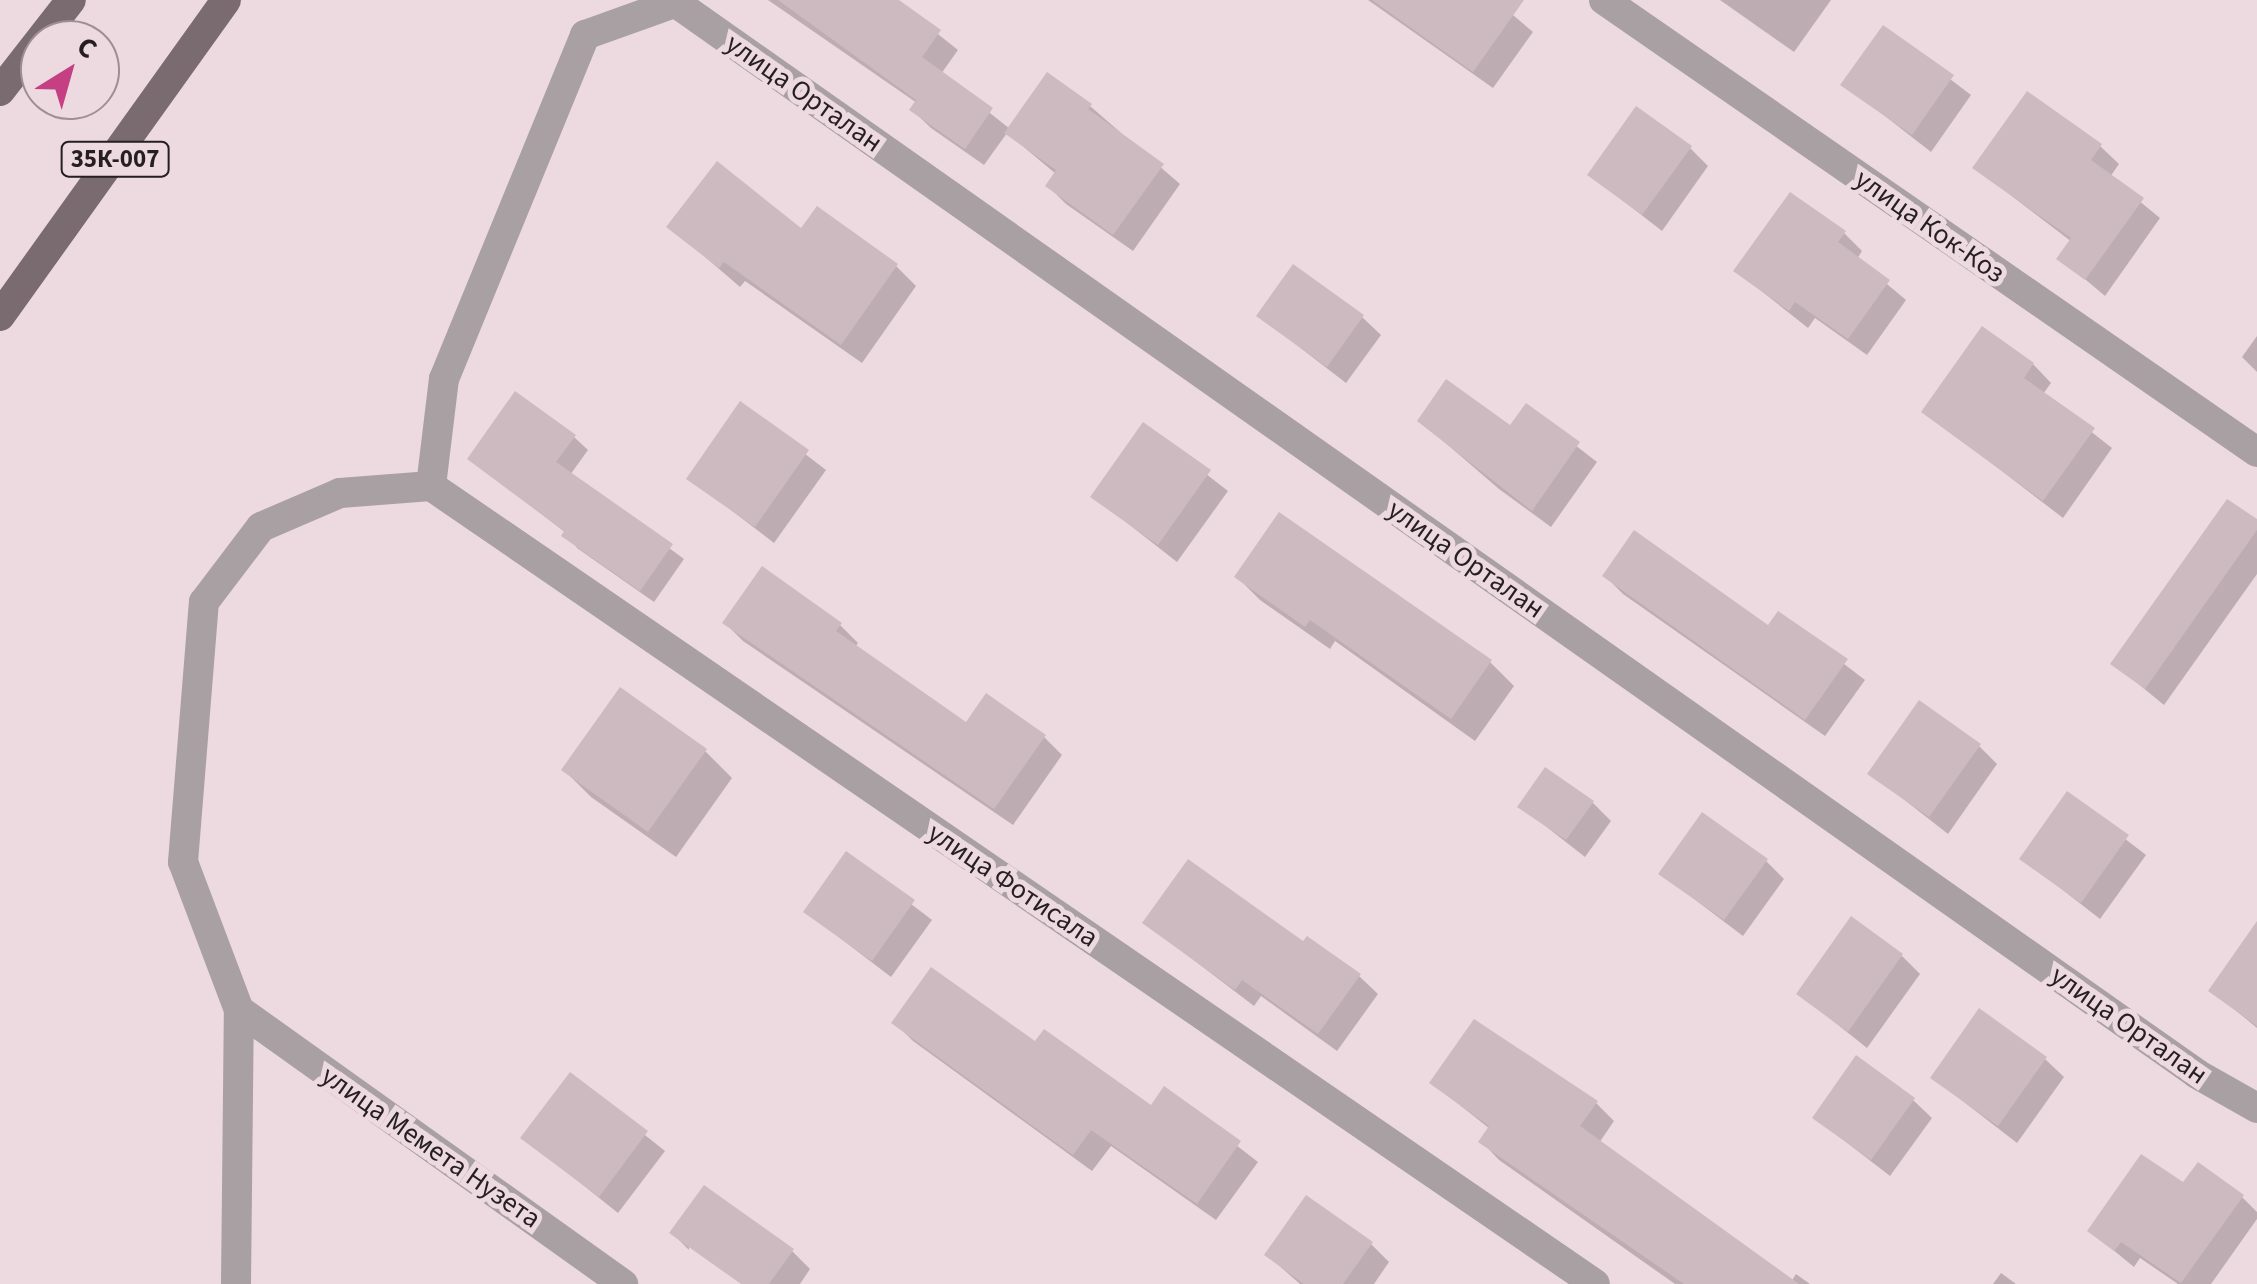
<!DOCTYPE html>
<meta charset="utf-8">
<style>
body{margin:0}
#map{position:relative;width:2257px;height:1284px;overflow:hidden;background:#edd9e0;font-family:"Source Sans 3",sans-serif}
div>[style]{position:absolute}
.shadow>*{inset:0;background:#0003}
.building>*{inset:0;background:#cdbac1}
.street>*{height:30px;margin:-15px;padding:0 15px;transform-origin:15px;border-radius:15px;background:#a8a0a3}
.primary>*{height:30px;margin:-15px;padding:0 15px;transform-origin:15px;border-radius:15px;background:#7a6b71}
span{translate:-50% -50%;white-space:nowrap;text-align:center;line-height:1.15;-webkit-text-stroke:10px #edd9e0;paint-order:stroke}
.shield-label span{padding:2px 8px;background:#edd9e0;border:2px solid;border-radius:8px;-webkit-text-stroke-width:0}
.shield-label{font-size:25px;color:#261f22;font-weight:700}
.street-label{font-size:28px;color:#261f22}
.north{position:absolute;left:20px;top:20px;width:100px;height:100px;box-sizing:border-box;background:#edd9e0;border:2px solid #9d8f94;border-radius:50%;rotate:37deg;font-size:28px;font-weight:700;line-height:40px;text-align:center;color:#261f22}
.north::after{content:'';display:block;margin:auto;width:35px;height:45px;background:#c54082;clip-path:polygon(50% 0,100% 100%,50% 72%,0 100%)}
</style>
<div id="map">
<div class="shadow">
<div style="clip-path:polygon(768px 0,895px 0,958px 50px,941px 74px,1010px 129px,1090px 106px,1180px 184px,1133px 251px,1066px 204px,1048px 186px,1056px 174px,1007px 133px,984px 165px,931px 128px,912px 110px,917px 103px)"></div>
<div style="clip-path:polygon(1368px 0,1495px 0,1533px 32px,1493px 88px)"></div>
<div style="clip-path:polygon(1720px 0,1831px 0,1794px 52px)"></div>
<div style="clip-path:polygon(1883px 28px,1971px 95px,1931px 152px,1844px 84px)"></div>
<div style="clip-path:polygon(2100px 146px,2119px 164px,2110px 177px,2160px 218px,2105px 296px,2060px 258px,2072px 242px,1975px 168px)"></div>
<div style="clip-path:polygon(1690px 148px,1708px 166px,1662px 231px,1590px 175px)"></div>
<div style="clip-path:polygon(669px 226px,802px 231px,896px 266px,916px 286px,862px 363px,745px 281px,740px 287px)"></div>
<div style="clip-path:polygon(1844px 233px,1862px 251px,1857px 259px,1906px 300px,1867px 355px,1815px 318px,1808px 328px,1736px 271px)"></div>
<div style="clip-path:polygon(1259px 316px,1362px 317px,1381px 335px,1346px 383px)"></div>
<div style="clip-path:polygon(2257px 336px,2257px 372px,2242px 357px)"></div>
<div style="clip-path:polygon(2033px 364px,2051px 383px,2043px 394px,2112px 448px,2063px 518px,1925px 412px)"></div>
<div style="clip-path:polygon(741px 405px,826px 470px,774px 543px,689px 478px)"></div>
<div style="clip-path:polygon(1526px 407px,1597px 462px,1551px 527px,1499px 489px,1420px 421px,1511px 428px)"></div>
<div style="clip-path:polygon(1144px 426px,1228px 491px,1177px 562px,1094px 497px)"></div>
<div style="clip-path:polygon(574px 437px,588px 450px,570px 475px,684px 559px,654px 602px,577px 548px,566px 533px,470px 459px)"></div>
<div style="clip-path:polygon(1280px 516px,1490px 662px,1514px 686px,1475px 741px,1335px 641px,1330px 649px,1260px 600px,1237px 577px)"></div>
<div style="clip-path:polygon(2257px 522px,2257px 574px,2164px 705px,2114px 664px)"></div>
<div style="clip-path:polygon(1605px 576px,1769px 629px,1779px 614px,1865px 680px,1825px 736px,1623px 594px)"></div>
<div style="clip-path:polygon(725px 623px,840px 625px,858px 643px,855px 647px,966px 726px,1044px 737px,1062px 755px,1013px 825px,743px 641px)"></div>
<div style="clip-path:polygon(620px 691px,705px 751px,732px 778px,676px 857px,591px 797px,564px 770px)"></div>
<div style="clip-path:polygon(1979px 746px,1997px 764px,1948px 834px,1870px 773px)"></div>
<div style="clip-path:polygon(2068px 795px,2146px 855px,2100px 919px,2023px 859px)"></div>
<div style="clip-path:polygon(1593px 803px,1611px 821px,1585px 857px,1520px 806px)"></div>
<div style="clip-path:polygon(847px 855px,932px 920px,891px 977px,806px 912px)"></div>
<div style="clip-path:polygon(1766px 861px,1784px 879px,1743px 936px,1661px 874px)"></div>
<div style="clip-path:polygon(1145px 923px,1303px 945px,1359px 976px,1378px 994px,1337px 1051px,1261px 996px,1254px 1006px)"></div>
<div style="clip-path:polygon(2257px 930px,2257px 1028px,2211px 990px)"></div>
<div style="clip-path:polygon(1902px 956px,1920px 974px,1867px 1048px,1799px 994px)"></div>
<div style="clip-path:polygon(894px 1022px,1036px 1045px,1151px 1109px,1165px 1090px,1258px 1162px,1216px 1220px,1111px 1146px,1092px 1171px,913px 1041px)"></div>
<div style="clip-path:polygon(2045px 1059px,2064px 1077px,2017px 1143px,1933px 1078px)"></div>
<div style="clip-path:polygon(571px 1076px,665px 1151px,618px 1213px,524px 1138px)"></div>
<div style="clip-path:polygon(1432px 1083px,1596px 1103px,1614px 1121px,1599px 1143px,1791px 1282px,1796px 1274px,1810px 1284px,1675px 1284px,1499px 1160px,1481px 1141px,1490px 1129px)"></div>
<div style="clip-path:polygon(1913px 1100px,1932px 1118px,1890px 1176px,1815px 1118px)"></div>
<div style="clip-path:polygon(2184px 1186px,2242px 1197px,2257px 1212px,2257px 1219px,2211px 1284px,2178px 1284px,2140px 1258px,2134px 1267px,2090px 1231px)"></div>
<div style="clip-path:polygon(672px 1233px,792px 1251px,810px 1269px,800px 1284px,745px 1284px,689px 1244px,689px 1250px)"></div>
<div style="clip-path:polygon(1371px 1244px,1389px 1262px,1374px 1284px,1300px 1284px,1267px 1255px)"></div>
<div style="clip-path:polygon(2001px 1273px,2016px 1284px,1993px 1284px)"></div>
</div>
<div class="building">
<div style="clip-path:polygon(778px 0,899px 0,941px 30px,922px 57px,993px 108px,965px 149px,909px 110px,916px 100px)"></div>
<div style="clip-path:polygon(1372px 0,1524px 0,1473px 72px)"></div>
<div style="clip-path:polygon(1883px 25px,1954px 75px,1912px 135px,1840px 85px)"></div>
<div style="clip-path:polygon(1047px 72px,1092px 104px,1088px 109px,1164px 164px,1113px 235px,1045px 186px,1056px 170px,1004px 133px)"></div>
<div style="clip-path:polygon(2027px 91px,2102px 144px,2091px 160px,2144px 198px,2085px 280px,2056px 259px,2071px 238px,1972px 168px)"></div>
<div style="clip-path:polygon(1636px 106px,1692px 146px,1642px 215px,1587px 175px)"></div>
<div style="clip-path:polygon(717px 161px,801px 228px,817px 206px,898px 264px,841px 345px,724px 262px,719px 268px,666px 227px)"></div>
<div style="clip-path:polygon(1790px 192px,1846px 231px,1838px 242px,1890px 280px,1848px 339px,1795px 302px,1789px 311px,1733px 271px)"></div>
<div style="clip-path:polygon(1293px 264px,1364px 315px,1327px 367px,1256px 316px)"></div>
<div style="clip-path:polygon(1982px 326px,2034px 363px,2024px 378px,2095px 428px,2043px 501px,1921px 412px)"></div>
<div style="clip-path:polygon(1446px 379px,1510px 425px,1526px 403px,1580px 442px,1532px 511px,1417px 421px)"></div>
<div style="clip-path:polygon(515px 391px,576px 435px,556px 462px,673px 544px,640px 591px,561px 536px,564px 531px,467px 459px)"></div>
<div style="clip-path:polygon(740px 401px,809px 450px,755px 527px,686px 479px)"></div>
<div style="clip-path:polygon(1143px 422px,1211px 470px,1158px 545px,1090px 497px)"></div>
<div style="clip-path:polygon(2227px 499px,2257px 519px,2257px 530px,2145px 689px,2110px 664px)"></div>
<div style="clip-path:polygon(1279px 512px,1492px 660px,1451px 719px,1310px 620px,1305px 627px,1234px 577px)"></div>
<div style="clip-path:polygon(1634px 530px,1768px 625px,1778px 611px,1848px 659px,1805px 720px,1602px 576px)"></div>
<div style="clip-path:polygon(762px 566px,842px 623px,836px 631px,966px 722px,986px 693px,1046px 735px,994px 809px,722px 623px)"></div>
<div style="clip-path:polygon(620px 687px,707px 749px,648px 832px,561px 770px)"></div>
<div style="clip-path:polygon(1919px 700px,1981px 744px,1929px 817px,1867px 774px)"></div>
<div style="clip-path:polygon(1545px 767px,1594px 801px,1566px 840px,1517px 807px)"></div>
<div style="clip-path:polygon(2067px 791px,2129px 835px,2081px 903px,2019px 859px)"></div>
<div style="clip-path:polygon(1702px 812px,1768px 859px,1724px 920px,1658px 874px)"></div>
<div style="clip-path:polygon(846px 851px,915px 900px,872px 961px,803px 912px)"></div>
<div style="clip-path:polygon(1188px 859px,1303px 941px,1307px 936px,1361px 974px,1318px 1034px,1242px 980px,1235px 990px,1142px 923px)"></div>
<div style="clip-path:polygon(1851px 916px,1903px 954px,1848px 1032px,1796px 994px)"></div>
<div style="clip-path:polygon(2257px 921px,2257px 1026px,2208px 991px)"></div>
<div style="clip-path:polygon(931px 967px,1035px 1041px,1044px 1029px,1151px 1105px,1164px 1086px,1241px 1141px,1197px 1204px,1091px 1130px,1073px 1155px,891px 1023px)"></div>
<div style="clip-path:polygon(1979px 1008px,2047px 1057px,1998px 1126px,1930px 1078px)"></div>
<div style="clip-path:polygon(1474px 1019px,1598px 1101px,1580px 1126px,1799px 1284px,1684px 1284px,1478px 1142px,1489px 1126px,1429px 1083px)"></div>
<div style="clip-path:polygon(1856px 1055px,1915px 1098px,1871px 1160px,1812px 1118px)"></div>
<div style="clip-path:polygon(570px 1072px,648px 1131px,599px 1197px,520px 1138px)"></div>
<div style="clip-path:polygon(2141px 1154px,2183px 1182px,2198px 1162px,2244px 1195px,2181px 1283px,2121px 1242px,2114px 1251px,2087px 1231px)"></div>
<div style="clip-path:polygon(704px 1185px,794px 1249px,769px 1284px,741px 1284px,669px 1233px)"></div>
<div style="clip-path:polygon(1306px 1195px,1373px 1242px,1343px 1284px,1304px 1284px,1264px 1255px)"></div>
</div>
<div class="street">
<div style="left:1604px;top:0;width:794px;rotate:34.69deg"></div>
<div style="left:679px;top:5px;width:1857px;rotate:35.15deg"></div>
<div style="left:2197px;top:1074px;width:69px;rotate:29.5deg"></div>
<div style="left:431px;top:486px;width:1411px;rotate:34.43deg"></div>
<div style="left:239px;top:1010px;width:472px;rotate:35.5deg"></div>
<div style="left:236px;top:1284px;width:274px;rotate:-89.4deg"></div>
<div style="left:239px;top:1010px;width:158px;rotate:-110.7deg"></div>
<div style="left:183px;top:862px;width:261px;rotate:-85.4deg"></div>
<div style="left:204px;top:602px;width:94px;rotate:-52.8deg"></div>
<div style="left:261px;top:527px;width:86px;rotate:-23.3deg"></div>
<div style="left:340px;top:493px;width:91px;rotate:-4.4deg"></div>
<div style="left:431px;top:486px;width:108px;rotate:-83.1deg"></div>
<div style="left:444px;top:379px;width:372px;rotate:-67.7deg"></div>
<div style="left:585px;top:35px;width:104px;rotate:-19.7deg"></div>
</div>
<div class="primary">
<div style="left:0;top:91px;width:115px;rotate:-52deg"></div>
<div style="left:0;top:316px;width:388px;rotate:-54.4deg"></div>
</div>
<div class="shield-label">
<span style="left:115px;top:159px">35К-007</span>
</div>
<div class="street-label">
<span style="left:804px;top:93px;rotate:35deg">улица Орталан</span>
<span style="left:1930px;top:226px;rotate:35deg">улица Кок-Коз</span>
<span style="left:1466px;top:559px;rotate:35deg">улица Орталан</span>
<span style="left:1013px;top:885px;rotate:34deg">улица Фотисала</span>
<span style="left:2129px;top:1025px;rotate:35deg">улица Орталан</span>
<span style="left:431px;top:1147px;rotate:35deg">улица Мемета Нузета</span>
</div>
<div class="north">С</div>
</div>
